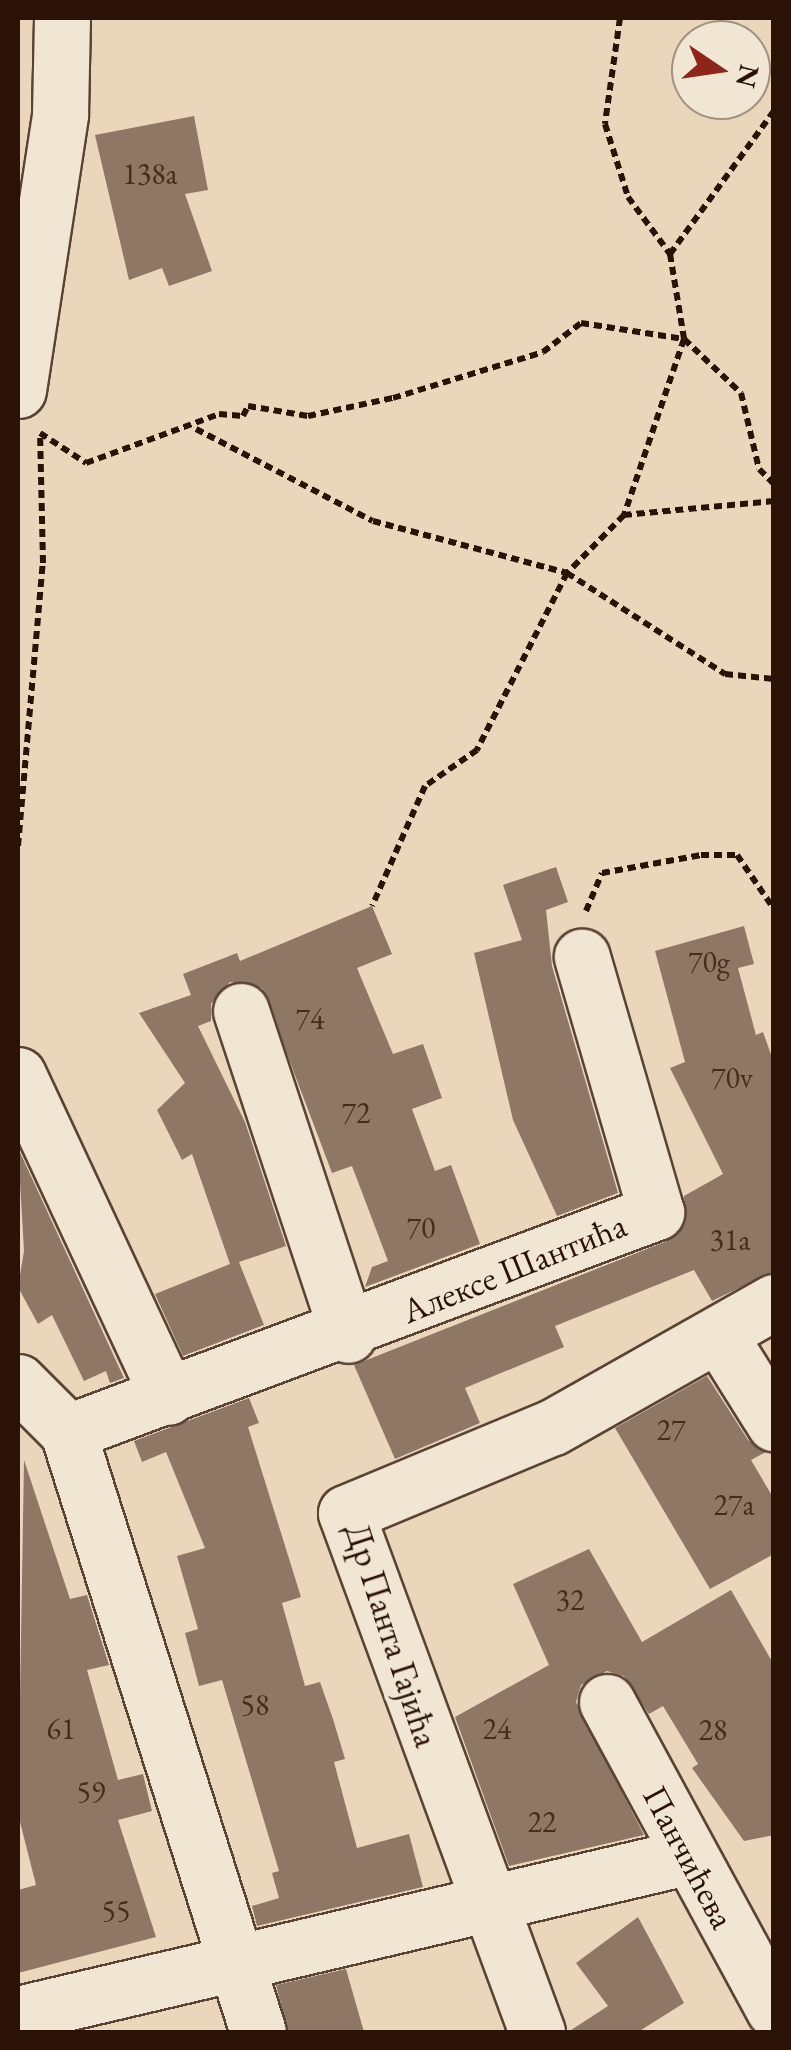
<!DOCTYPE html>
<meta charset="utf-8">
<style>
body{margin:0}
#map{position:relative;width:791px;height:2050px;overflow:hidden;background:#ead7bb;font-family:"EB Garamond",serif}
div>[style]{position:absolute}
.building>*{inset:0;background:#8e7865}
.path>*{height:6px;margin-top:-3px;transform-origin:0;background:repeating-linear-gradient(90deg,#2b1207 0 8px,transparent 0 13px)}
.roads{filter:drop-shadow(2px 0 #5b4334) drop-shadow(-2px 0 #5b4334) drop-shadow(0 2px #5b4334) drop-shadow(0 -2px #5b4334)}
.minor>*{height:55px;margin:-27.5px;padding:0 27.5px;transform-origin:27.5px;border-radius:27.5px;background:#f1e5d3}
span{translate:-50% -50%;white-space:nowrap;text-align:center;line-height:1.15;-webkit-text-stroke:8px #f1e5d3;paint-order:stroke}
.number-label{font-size:30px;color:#442c1e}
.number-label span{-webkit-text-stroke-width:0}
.street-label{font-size:35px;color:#2b1207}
.frame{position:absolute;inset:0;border:20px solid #2b1207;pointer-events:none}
.north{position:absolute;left:671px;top:20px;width:100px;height:100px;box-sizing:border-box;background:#f1e5d3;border:2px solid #a29181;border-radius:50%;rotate:103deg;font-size:28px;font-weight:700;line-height:40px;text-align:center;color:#2b1207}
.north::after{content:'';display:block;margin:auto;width:35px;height:45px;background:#8f2418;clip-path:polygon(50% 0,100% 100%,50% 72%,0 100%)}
</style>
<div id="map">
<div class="building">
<div style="clip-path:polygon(194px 116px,208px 190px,185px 194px,212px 271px,169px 286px,162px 268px,129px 280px,95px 135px)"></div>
<div style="clip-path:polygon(556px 867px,568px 902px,546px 910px,552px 966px,618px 1193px,557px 1216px,513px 1120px,474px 953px,522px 940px,503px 885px)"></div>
<div style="clip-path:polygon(372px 906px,392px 954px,357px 968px,393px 1054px,423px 1044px,442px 1098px,412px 1109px,435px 1171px,451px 1165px,480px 1244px,365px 1287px,372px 1267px,388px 1261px,352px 1166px,332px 1173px,262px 988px,230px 982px,211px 1004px,211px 1021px,198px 1026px,245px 1122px,286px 1246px,239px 1262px,264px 1325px,183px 1356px,155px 1294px,230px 1264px,192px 1154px,182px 1160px,157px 1110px,185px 1083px,139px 1013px,191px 995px,183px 974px,237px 953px,240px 961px)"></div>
<div style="clip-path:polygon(744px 926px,754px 964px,738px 968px,756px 1035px,763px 1032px,774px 1063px,774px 1271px,712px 1301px,694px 1270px,555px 1326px,564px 1347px,465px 1388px,480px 1423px,395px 1459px,354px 1365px,667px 1241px,686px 1220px,684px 1196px,723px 1174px,670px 1068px,685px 1062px,655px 951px)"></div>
<div style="clip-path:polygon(18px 1148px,124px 1378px,110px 1383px,106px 1371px,84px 1381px,52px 1315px,38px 1324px,18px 1287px,24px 1251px)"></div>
<div style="clip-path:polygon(707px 1376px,748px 1440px,766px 1452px,751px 1460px,774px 1499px,774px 1554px,710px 1589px,615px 1428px)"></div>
<div style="clip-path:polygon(249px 1398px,259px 1423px,248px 1427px,301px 1597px,282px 1603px,305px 1686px,320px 1682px,333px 1719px,345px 1759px,334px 1762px,357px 1848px,409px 1834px,423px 1887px,257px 1926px,252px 1906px,279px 1898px,272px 1873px,279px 1871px,222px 1680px,199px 1686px,185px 1633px,198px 1629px,177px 1556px,205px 1548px,166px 1452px,142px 1462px,134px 1441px)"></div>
<div style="clip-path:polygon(24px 1460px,70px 1599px,87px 1595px,109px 1665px,87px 1670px,118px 1780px,143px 1774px,152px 1811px,118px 1820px,156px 1937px,18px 1973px,18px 1890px,36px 1885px,18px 1814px)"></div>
<div style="clip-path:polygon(589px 1549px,642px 1642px,731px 1590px,774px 1665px,774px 1835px,744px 1841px,692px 1768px,698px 1764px,663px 1706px,649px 1714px,624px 1676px,607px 1671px,581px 1685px,576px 1702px,644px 1835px,509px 1866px,455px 1717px,549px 1665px,513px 1584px)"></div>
<div style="clip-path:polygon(638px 1917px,684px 2003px,638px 2032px,568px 2032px,608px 2006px,576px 1963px)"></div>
<div style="clip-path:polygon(346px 1969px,364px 2032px,288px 2032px,276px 1985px)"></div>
</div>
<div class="path">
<div style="left:620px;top:18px;width:107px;rotate:98.1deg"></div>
<div style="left:605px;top:124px;width:77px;rotate:72.5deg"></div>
<div style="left:628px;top:197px;width:71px;rotate:53.6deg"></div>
<div style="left:670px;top:254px;width:86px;rotate:80.6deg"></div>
<div style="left:684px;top:339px;width:79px;rotate:43.5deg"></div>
<div style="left:741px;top:393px;width:78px;rotate:76.7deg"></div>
<div style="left:759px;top:469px;width:21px;rotate:45deg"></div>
<div style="left:670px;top:254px;width:177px;rotate:-54deg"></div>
<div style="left:196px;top:429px;width:199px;rotate:27.5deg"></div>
<div style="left:373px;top:521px;width:201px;rotate:15deg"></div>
<div style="left:567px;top:573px;width:199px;rotate:117deg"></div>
<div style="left:477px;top:750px;width:63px;rotate:145.3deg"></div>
<div style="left:425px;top:786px;width:131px;rotate:113.8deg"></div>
<div style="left:40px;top:433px;width:55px;rotate:33.1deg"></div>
<div style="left:86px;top:463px;width:142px;rotate:-20.2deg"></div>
<div style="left:219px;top:414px;width:24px;rotate:5deg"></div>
<div style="left:243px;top:416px;width:11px;rotate:-63deg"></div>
<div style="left:248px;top:406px;width:61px;rotate:9.5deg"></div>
<div style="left:308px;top:416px;width:87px;rotate:-12deg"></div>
<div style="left:393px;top:398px;width:157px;rotate:-17deg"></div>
<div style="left:543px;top:352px;width:48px;rotate:-37.3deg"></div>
<div style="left:581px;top:323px;width:104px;rotate:8.8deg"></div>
<div style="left:684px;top:339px;width:186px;rotate:108.8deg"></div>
<div style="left:774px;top:501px;width:151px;rotate:174.7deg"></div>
<div style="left:624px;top:515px;width:81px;rotate:134.5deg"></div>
<div style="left:567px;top:573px;width:188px;rotate:32.6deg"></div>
<div style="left:725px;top:674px;width:49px;rotate:5.8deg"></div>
<div style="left:18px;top:846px;width:284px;rotate:-85deg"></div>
<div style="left:43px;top:563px;width:130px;rotate:-91.3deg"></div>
<div style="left:586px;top:911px;width:41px;rotate:-67.2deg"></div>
<div style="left:602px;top:873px;width:101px;rotate:-10.3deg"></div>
<div style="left:701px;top:855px;width:36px"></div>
<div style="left:737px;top:855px;width:65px;rotate:55.6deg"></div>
</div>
<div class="roads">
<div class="minor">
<div style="left:18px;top:390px;width:279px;rotate:-81.3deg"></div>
<div style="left:60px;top:114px;width:96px;rotate:-88.8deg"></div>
<div style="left:241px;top:1011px;width:341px;rotate:71.7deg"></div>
<div style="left:18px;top:1075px;width:355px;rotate:65deg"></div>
<div style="left:720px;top:1337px;width:102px;rotate:57.9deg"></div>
<div style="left:18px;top:1382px;width:71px;rotate:45deg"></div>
<div style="left:68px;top:1432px;width:629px;rotate:72.43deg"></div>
<div style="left:68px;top:1432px;width:628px;rotate:-20.51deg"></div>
<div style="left:656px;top:1212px;width:266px;rotate:-106.2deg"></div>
<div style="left:607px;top:1702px;width:350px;rotate:61.5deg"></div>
<div style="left:18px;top:2014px;width:686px;rotate:-13.23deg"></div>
<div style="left:537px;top:2032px;width:553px;rotate:-110.2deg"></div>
<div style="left:346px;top:1513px;width:224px;rotate:-22.6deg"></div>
<div style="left:553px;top:1427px;width:254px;rotate:-29.5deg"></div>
</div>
</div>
<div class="number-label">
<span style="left:150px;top:174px">138a</span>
<span style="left:709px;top:962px">70g</span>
<span style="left:310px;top:1019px">74</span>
<span style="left:732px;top:1078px">70v</span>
<span style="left:356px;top:1113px">72</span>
<span style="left:421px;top:1228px">70</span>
<span style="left:730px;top:1240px">31a</span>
<span style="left:671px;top:1430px">27</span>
<span style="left:734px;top:1505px">27a</span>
<span style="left:570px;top:1600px">32</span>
<span style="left:255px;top:1705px">58</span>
<span style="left:61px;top:1729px">61</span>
<span style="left:497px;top:1729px">24</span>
<span style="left:713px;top:1730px">28</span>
<span style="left:91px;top:1792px">59</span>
<span style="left:542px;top:1822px">22</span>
<span style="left:116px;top:1911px">55</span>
</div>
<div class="street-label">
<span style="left:514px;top:1268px;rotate:-22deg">Алексе Шантића</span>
<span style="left:392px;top:1635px;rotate:72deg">Др Панта Гајића</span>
<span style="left:689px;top:1857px;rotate:62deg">Панчићева</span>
</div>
<div class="frame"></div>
<div class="north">N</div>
</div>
